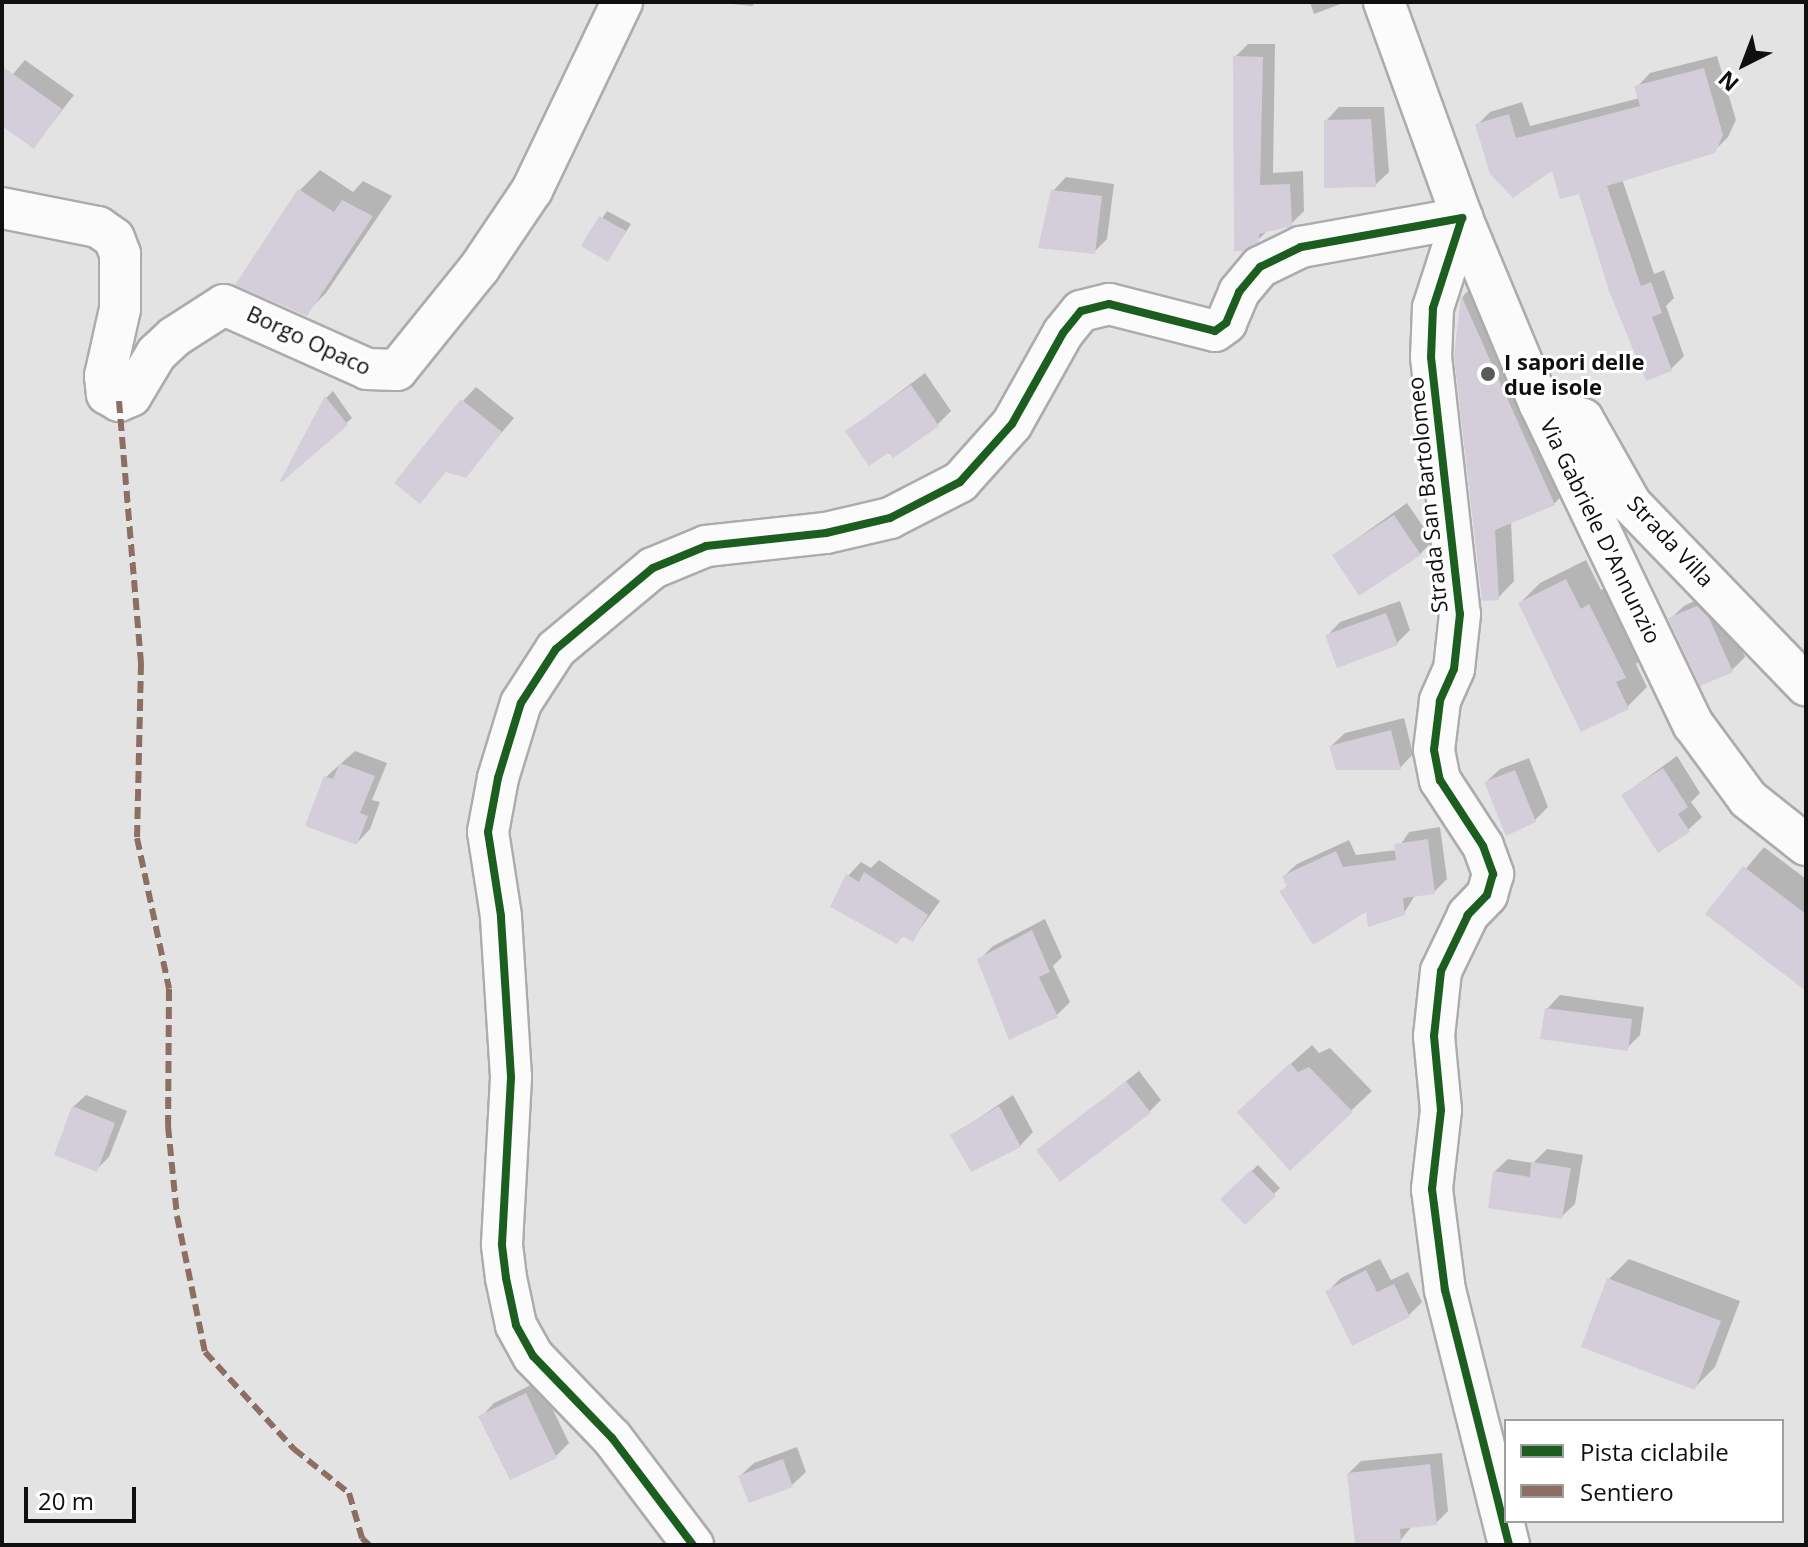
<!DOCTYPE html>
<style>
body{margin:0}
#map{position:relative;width:1808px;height:1547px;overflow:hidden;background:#e3e3e3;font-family:"Open Sans",sans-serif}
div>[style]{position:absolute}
.shadow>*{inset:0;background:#0003}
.building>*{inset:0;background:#d4cedb}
.roads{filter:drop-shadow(2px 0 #acacac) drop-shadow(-2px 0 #acacac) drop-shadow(0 2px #acacac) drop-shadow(0 -2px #acacac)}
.street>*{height:40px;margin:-20px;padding:0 20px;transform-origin:20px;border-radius:20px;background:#fbfbfb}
.quiet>*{height:6px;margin-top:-3px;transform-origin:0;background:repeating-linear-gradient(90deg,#8d6e63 0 12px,transparent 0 18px)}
.cycleway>*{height:8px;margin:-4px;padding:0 4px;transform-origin:4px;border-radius:4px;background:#1b5e20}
.dots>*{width:22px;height:22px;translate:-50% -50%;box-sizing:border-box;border:4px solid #fff;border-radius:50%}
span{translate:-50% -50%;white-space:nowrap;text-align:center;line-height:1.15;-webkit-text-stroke:6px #fff;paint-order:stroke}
.street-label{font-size:22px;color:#101010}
.poi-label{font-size:22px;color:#101010;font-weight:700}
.left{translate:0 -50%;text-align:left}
.frame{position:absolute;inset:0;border:4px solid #101010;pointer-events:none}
.legend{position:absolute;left:1504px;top:1419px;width:280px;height:104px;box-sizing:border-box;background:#fff;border:2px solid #9f9f9f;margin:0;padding:10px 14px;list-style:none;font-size:24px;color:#101010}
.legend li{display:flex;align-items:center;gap:16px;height:40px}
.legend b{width:40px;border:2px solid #9f9f9f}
.north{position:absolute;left:1704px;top:24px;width:80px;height:80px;-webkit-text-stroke:6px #fff;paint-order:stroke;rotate:222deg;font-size:22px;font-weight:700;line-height:32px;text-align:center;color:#101010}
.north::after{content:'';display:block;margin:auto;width:28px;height:36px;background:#101010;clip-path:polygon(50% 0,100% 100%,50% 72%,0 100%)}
.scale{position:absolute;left:24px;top:1487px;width:112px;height:36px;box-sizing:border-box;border:4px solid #101010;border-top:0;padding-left:10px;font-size:24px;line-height:28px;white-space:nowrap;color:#101010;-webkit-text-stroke:6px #fff;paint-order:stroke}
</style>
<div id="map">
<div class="shadow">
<div style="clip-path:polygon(713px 2px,756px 2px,752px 6px)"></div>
<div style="clip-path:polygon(1310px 2px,1346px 2px,1314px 14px)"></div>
<div style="clip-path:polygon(1248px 44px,1275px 44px,1273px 173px,1303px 171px,1304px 211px,1291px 224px,1268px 230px,1258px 240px,1235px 57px)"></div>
<div style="clip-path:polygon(1717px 56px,1736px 120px,1728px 137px,1714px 151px,1622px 179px,1654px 274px,1664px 270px,1674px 298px,1666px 306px,1684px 356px,1671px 369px,1580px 191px,1553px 167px,1477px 125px,1490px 112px,1522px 102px,1530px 126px,1640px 98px,1637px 87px,1650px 73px)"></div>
<div style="clip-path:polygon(25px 60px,74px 95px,34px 146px,2px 124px,2px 87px)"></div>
<div style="clip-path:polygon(1339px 107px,1384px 107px,1389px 172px,1375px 185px,1326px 121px)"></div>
<div style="clip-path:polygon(320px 170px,353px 192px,363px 181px,392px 196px,326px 293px,306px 313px,300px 190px)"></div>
<div style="clip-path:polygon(1066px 177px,1114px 184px,1107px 239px,1094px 252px,1053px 191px)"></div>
<div style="clip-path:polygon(607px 211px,631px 224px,608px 259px,584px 246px)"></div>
<div style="clip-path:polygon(1478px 281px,1570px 487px,1554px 504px,1511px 522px,1514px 581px,1498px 598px,1456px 356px,1463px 296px)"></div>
<div style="clip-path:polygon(925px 373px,951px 411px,938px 424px,894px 456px,848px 431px)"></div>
<div style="clip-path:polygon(476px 387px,514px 418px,465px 476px,447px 470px,420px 501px,463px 401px)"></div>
<div style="clip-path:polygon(333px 391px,352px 418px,287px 473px,327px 397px)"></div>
<div style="clip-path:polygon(1407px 503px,1433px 541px,1420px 554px,1334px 555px)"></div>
<div style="clip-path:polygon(1586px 560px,1601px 590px,1610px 586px,1645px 656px,1636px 664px,1647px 687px,1627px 707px,1520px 603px,1540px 583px)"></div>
<div style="clip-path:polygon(1711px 593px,1722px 605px,1745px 657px,1732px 670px,1670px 619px,1684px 606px)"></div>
<div style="clip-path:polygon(1400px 601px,1410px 630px,1397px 643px,1327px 636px,1340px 622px)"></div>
<div style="clip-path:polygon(1404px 718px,1413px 754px,1400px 768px,1331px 746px,1345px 733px)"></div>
<div style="clip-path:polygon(355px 751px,387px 763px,372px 800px,380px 802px,370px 829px,357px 843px,326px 777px)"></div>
<div style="clip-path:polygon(1677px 756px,1700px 793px,1691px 802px,1702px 817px,1688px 830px,1623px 795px)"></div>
<div style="clip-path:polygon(1529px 758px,1548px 807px,1535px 820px,1486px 782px,1500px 769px)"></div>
<div style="clip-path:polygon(1440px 827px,1447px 879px,1434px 892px,1416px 894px,1404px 913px,1281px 892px,1288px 885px,1284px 876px,1297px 864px,1349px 840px,1356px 855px,1397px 850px,1409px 832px)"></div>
<div style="clip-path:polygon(1764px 847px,1806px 879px,1806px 989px,1708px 914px)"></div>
<div style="clip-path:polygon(879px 860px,940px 901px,913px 939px,904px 935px,897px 942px,848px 876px,861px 862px,871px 868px)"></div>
<div style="clip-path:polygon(1045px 919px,1062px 957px,1053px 966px,1070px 1002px,1057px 1015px,1010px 1038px,979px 960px,993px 946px)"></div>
<div style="clip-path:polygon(1560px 995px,1644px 1007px,1640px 1035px,1627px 1048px,1547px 1009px)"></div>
<div style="clip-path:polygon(1312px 1045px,1319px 1053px,1330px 1048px,1372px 1091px,1290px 1168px,1259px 1092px)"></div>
<div style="clip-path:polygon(1139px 1071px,1161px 1100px,1149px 1112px,1039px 1150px)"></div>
<div style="clip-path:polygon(86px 1095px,127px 1111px,109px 1157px,96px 1170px,73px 1107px)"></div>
<div style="clip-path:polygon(1013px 1095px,1033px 1132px,1020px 1146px,952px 1136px)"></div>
<div style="clip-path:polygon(1547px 1149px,1583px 1155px,1575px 1204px,1561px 1217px,1494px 1172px,1508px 1159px,1533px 1163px)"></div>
<div style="clip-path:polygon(1258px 1165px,1280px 1188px,1245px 1222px,1223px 1199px)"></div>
<div style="clip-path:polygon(1380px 1259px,1391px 1280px,1408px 1272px,1422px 1302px,1409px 1315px,1353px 1343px,1327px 1292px,1341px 1278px)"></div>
<div style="clip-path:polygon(1629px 1259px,1740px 1301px,1715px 1367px,1695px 1387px,1609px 1279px)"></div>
<div style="clip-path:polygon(539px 1381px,569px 1443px,556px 1456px,481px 1417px,494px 1403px)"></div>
<div style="clip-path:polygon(797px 1447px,806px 1472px,792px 1485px,740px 1476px,754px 1463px)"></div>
<div style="clip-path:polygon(1442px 1453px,1448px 1511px,1436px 1523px,1412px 1526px,1400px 1541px,1357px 1545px,1349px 1473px,1361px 1461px)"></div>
</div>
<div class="building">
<div style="clip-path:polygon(1233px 56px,1263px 57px,1260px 185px,1290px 184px,1292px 226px,1259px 234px,1259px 242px,1243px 251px,1234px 251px)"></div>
<div style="clip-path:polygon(2px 66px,62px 109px,34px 149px,2px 126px)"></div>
<div style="clip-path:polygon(1704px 68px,1723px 135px,1715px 153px,1607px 186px,1641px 286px,1651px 282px,1662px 313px,1652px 317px,1672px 371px,1646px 381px,1609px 291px,1579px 194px,1560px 199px,1552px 171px,1513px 198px,1490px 174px,1475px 124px,1509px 114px,1516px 138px,1640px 106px,1634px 86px)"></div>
<div style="clip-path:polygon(1371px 119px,1376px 187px,1324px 188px,1324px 120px)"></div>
<div style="clip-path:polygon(298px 189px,334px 212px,342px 200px,373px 216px,307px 316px,235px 285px)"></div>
<div style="clip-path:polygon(1051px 190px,1102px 196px,1095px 254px,1038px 248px)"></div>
<div style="clip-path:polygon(599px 216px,626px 231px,608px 262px,581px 246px)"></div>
<div style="clip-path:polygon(1461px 295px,1555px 505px,1495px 530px,1499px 600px,1482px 601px,1454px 356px)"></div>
<div style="clip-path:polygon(911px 385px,939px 426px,893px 458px,889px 452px,869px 466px,845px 431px)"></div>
<div style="clip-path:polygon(325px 396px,348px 425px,282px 482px,280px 481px)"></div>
<div style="clip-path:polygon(461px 399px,502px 432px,466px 478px,446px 472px,420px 504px,394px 483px)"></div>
<div style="clip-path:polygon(1394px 515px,1421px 555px,1359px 596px,1332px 555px)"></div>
<div style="clip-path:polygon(1566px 579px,1581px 609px,1589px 604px,1626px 678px,1616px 682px,1629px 709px,1581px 732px,1518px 603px)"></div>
<div style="clip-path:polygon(1697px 606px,1709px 618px,1733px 672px,1700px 686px,1668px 618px)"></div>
<div style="clip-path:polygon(1386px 613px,1398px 645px,1337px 668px,1325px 635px)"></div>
<div style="clip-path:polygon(1391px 730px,1401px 770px,1336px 770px,1329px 746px)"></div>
<div style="clip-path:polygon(340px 763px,375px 776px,360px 813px,368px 816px,357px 845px,305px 826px,324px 776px,333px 779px)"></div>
<div style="clip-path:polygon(1663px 768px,1688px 807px,1678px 814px,1690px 832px,1658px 853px,1621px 795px)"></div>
<div style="clip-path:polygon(1515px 770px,1536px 822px,1506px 836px,1484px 782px)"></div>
<div style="clip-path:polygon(1428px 839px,1435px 894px,1403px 898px,1405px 915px,1368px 927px,1366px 912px,1313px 945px,1279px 891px,1287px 887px,1282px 876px,1336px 851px,1343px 867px,1396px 860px,1394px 844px)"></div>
<div style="clip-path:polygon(1743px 866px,1806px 914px,1806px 991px,1705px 914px)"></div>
<div style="clip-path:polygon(864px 872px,928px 915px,913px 942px,902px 936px,897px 944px,830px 907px,846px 874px,859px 882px)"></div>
<div style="clip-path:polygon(1032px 930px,1050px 972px,1039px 977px,1058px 1017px,1009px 1040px,977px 959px)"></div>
<div style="clip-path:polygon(1545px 1008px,1632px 1019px,1628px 1051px,1540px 1039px)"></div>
<div style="clip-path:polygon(1290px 1063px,1298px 1072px,1309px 1067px,1353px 1112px,1290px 1171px,1237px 1112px)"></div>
<div style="clip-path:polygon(1126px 1081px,1151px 1113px,1060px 1182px,1036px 1150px)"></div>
<div style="clip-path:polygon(72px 1106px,115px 1123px,97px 1172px,54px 1155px)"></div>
<div style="clip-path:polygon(999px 1106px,1021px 1147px,971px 1172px,950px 1135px)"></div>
<div style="clip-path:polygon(1531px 1162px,1571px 1168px,1562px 1219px,1488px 1208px,1493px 1171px,1530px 1177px)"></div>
<div style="clip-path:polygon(1251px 1170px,1276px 1196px,1245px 1225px,1220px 1199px)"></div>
<div style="clip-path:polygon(1366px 1270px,1377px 1292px,1394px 1284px,1410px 1317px,1352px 1346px,1325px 1291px)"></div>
<div style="clip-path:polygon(1607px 1278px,1721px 1321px,1695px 1390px,1581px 1347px)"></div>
<div style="clip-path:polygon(526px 1393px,557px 1458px,510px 1480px,478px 1416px)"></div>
<div style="clip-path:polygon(783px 1459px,793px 1487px,749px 1503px,738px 1476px)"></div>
<div style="clip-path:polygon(1430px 1464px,1437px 1525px,1400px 1529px,1401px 1543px,1355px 1545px,1347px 1473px)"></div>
</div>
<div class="roads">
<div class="street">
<div style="left:1384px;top:2px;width:230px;rotate:70.1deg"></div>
<div style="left:1462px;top:218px;width:203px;rotate:67.4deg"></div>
<div style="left:1540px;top:405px;width:354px;rotate:64.4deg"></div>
<div style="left:1693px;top:724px;width:93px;rotate:53.7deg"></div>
<div style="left:1748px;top:799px;width:74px;rotate:38.4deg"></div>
<div style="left:2px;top:208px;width:98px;rotate:11.2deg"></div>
<div style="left:98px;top:227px;width:19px;rotate:35deg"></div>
<div style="left:114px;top:238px;width:17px;rotate:69deg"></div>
<div style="left:120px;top:254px;width:55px;rotate:90deg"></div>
<div style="left:120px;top:309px;width:69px;rotate:102.6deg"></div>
<div style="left:105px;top:376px;width:18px;rotate:84deg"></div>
<div style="left:107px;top:394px;width:14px;rotate:30deg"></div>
<div style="left:119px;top:401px;width:13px;rotate:-23deg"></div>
<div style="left:131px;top:396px;width:49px;rotate:-59.2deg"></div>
<div style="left:156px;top:354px;width:25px;rotate:-43deg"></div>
<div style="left:174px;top:337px;width:59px;rotate:-32.6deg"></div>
<div style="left:224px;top:305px;width:157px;rotate:24.1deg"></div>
<div style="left:367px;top:369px;width:30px;rotate:2deg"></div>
<div style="left:397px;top:370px;width:132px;rotate:-51.1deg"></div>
<div style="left:480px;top:267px;width:93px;rotate:-56deg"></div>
<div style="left:532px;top:190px;width:208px;rotate:-64.4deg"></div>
<div style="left:1462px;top:218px;width:95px;rotate:107.9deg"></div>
<div style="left:1433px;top:308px;width:49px;rotate:92.3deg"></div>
<div style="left:1431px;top:357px;width:259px;rotate:83.6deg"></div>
<div style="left:1460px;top:614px;width:55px;rotate:96.2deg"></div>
<div style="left:1454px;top:669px;width:35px;rotate:114deg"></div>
<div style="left:1440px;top:701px;width:49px;rotate:97deg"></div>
<div style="left:1434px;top:750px;width:31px;rotate:79deg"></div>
<div style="left:1440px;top:780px;width:79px;rotate:56.9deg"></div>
<div style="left:1483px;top:846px;width:30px;rotate:70deg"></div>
<div style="left:1493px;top:874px;width:22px;rotate:106deg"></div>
<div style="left:1487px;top:895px;width:28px;rotate:134deg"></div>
<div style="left:1468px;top:915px;width:62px;rotate:115.7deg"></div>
<div style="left:1441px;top:971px;width:65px;rotate:96.1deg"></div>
<div style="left:1434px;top:1036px;width:74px;rotate:84.6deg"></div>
<div style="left:1441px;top:1110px;width:80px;rotate:96.5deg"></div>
<div style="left:1432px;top:1189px;width:102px;rotate:82.7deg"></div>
<div style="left:1445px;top:1290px;width:263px;rotate:75.9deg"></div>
<div style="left:1540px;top:405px;width:45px;rotate:18deg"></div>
<div style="left:1583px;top:419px;width:98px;rotate:60.5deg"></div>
<div style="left:1631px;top:504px;width:252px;rotate:46deg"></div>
<div style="left:693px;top:1545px;width:134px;rotate:-127.1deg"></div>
<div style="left:612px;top:1438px;width:114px;rotate:-133.9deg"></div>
<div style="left:533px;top:1356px;width:35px;rotate:-119deg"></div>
<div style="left:516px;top:1325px;width:48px;rotate:-102deg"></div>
<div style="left:506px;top:1278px;width:34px;rotate:-97deg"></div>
<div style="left:502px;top:1244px;width:167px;rotate:-86.9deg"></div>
<div style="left:511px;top:1077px;width:161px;rotate:-93.6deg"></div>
<div style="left:501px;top:916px;width:85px;rotate:-98.8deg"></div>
<div style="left:488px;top:832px;width:55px;rotate:-79.5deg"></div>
<div style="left:498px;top:778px;width:78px;rotate:-73deg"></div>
<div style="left:521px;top:703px;width:64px;rotate:-57.1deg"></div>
<div style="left:556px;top:649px;width:126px;rotate:-39.9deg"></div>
<div style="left:653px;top:568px;width:57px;rotate:-22.5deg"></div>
<div style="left:706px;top:546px;width:121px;rotate:-6.2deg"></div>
<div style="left:826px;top:533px;width:66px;rotate:-13.2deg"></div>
<div style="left:890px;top:518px;width:79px;rotate:-27.2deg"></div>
<div style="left:960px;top:482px;width:78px;rotate:-48.1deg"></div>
<div style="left:1012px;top:424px;width:104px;rotate:-60.7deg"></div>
<div style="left:1063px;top:333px;width:28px;rotate:-51deg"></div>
<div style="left:1081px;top:311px;width:29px;rotate:-14deg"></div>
<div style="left:1109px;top:304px;width:109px;rotate:14.3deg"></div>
<div style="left:1215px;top:331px;width:14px;rotate:-36deg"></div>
<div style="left:1226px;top:323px;width:34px;rotate:-67deg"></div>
<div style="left:1239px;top:292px;width:33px;rotate:-50deg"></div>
<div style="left:1260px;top:267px;width:46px;rotate:-26deg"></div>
<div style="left:1301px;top:247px;width:164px;rotate:-10.2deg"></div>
</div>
</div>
<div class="quiet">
<div style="left:119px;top:401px;width:263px;rotate:85.2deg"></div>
<div style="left:141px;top:663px;width:175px;rotate:91.3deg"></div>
<div style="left:137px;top:838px;width:154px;rotate:78deg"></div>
<div style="left:169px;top:989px;width:137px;rotate:90.4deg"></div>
<div style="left:168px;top:1126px;width:90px;rotate:84.3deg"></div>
<div style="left:177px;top:1216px;width:139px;rotate:78.4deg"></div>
<div style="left:205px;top:1352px;width:132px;rotate:47.5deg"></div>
<div style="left:294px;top:1449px;width:70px;rotate:38.7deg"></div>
<div style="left:349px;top:1493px;width:47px;rotate:73.9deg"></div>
<div style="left:362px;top:1538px;width:10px;rotate:45deg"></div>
</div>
<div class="cycleway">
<div style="left:1462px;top:218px;width:95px;rotate:107.9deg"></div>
<div style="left:1433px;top:308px;width:49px;rotate:92.3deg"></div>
<div style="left:1431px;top:357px;width:259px;rotate:83.6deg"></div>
<div style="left:1460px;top:614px;width:55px;rotate:96.2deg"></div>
<div style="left:1454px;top:669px;width:35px;rotate:114deg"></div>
<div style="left:1440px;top:701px;width:49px;rotate:97deg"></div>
<div style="left:1434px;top:750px;width:31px;rotate:79deg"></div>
<div style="left:1440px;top:780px;width:79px;rotate:56.9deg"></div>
<div style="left:1483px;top:846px;width:30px;rotate:70deg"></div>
<div style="left:1493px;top:874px;width:22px;rotate:106deg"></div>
<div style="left:1487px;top:895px;width:28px;rotate:134deg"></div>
<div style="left:1468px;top:915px;width:62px;rotate:115.7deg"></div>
<div style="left:1441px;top:971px;width:65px;rotate:96.1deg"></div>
<div style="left:1434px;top:1036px;width:74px;rotate:84.6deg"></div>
<div style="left:1441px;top:1110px;width:80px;rotate:96.5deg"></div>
<div style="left:1432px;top:1189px;width:102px;rotate:82.7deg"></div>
<div style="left:1445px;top:1290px;width:263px;rotate:75.9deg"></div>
<div style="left:693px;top:1545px;width:134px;rotate:-127.1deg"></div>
<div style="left:612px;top:1438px;width:114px;rotate:-133.9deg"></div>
<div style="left:533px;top:1356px;width:35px;rotate:-119deg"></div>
<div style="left:516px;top:1325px;width:48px;rotate:-102deg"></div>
<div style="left:506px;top:1278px;width:34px;rotate:-97deg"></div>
<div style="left:502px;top:1244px;width:167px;rotate:-86.9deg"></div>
<div style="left:511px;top:1077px;width:161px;rotate:-93.6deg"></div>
<div style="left:501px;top:916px;width:85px;rotate:-98.8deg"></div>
<div style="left:488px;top:832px;width:55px;rotate:-79.5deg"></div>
<div style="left:498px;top:778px;width:78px;rotate:-73deg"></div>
<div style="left:521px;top:703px;width:64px;rotate:-57.1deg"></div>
<div style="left:556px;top:649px;width:126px;rotate:-39.9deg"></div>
<div style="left:653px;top:568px;width:57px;rotate:-22.5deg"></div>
<div style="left:706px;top:546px;width:121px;rotate:-6.2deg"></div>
<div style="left:826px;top:533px;width:66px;rotate:-13.2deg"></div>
<div style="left:890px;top:518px;width:79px;rotate:-27.2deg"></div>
<div style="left:960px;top:482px;width:78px;rotate:-48.1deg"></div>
<div style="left:1012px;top:424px;width:104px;rotate:-60.7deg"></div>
<div style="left:1063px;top:333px;width:28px;rotate:-51deg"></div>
<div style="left:1081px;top:311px;width:29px;rotate:-14deg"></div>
<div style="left:1109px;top:304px;width:109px;rotate:14.3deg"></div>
<div style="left:1215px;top:331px;width:14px;rotate:-36deg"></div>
<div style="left:1226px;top:323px;width:34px;rotate:-67deg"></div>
<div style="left:1239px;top:292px;width:33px;rotate:-50deg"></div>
<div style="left:1260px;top:267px;width:46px;rotate:-26deg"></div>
<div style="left:1301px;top:247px;width:164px;rotate:-10.2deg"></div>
</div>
<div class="dots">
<div style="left:1488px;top:374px;background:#5a5a5a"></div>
</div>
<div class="street-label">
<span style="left:309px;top:340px;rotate:25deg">Borgo Opaco</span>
<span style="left:1427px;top:495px;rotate:-96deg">Strada San Bartolomeo</span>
<span style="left:1601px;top:531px;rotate:64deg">Via Gabriele D'Annunzio</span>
<span style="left:1671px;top:541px;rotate:47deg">Strada Villa</span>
</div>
<div class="poi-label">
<span class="left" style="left:1504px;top:374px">I sapori delle<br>due isole</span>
</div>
<div class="frame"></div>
<ul class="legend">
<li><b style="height:10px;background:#1b5e20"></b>Pista ciclabile</li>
<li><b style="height:10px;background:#8d6e63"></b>Sentiero</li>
</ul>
<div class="north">N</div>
<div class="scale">20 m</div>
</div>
